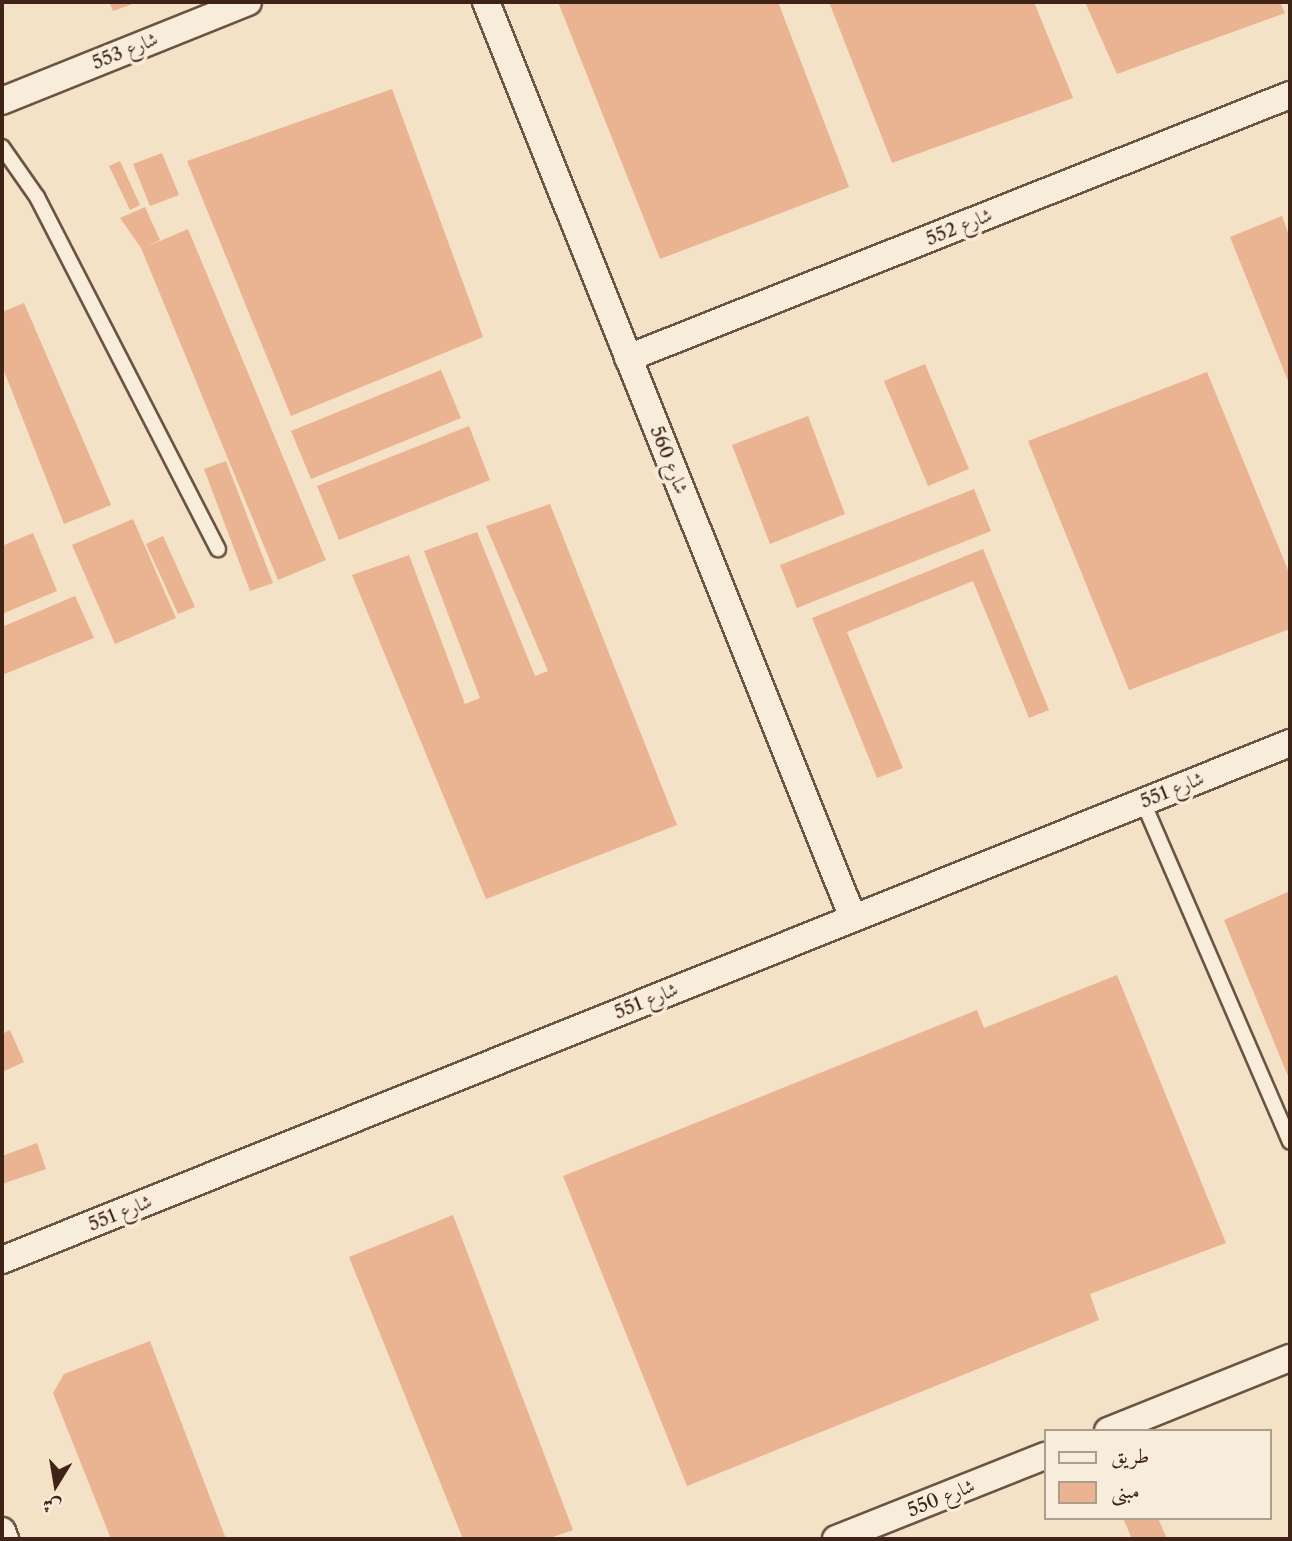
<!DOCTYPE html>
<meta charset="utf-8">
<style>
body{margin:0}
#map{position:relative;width:1292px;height:1541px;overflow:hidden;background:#f4e2c6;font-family:"Libre Caslon Text",Amiri,serif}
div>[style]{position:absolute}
.building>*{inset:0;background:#eab391}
.roads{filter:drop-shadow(2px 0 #6c5343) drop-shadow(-2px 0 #6c5343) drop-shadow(0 2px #6c5343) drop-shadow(0 -2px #6c5343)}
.lane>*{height:14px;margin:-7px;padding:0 7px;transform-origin:7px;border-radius:7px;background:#f8ecda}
.street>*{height:26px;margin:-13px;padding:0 13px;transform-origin:13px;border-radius:13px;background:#f8ecda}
span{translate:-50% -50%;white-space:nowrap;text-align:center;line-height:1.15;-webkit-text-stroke:7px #f8ecda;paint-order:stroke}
.street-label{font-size:19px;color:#3f2317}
.frame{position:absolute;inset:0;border:4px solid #3f2317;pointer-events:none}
.legend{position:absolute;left:1044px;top:1429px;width:228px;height:91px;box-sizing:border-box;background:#f8ecda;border:2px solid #ae9c8c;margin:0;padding:9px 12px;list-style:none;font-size:21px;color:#3f2317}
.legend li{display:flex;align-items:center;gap:14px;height:35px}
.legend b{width:35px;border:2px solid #ae9c8c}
.north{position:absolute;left:21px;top:1450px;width:70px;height:70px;-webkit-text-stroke:5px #f8ecda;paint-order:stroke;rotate:191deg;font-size:19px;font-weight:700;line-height:28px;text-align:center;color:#3f2317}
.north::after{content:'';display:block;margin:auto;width:24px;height:32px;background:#3f2317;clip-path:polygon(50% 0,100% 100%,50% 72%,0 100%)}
</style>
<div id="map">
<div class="building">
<div style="clip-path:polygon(109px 2px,138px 2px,113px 11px)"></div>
<div style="clip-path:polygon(558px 2px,778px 2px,849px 187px,660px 259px)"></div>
<div style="clip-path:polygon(829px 2px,1034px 2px,1073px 98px,892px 163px)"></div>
<div style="clip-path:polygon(1085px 2px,1280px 2px,1285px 13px,1117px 74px)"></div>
<div style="clip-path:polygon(392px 89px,483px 337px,291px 416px,187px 161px)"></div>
<div style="clip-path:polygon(162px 153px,179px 195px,150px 206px,133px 164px)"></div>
<div style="clip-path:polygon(120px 161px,140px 205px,130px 210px,109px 166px)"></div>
<div style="clip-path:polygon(145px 207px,160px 240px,146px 247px,188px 229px,326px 560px,278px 580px,141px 248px,120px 218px)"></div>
<div style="clip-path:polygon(1282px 216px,1290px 238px,1290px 386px,1230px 237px)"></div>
<div style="clip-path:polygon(24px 303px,111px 505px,64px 524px,2px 366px,2px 312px)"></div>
<div style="clip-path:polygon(925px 364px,969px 469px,928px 486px,884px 381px)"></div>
<div style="clip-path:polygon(441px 370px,461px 418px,311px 479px,291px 431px)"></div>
<div style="clip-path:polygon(1207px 372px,1290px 575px,1290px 629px,1129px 690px,1028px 441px)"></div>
<div style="clip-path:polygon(808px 416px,845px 514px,770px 544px,732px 445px)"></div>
<div style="clip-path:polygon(469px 426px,490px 480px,339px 540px,317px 486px)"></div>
<div style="clip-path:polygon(226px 461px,273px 583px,250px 591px,204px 469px)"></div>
<div style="clip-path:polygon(974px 489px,991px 531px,797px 608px,780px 565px)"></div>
<div style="clip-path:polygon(550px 504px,677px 825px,486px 899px,352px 575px,409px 555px,465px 704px,480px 698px,424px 551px,477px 532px,535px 676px,548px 671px,486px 526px)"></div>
<div style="clip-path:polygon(133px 519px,176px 618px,115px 644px,72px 545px)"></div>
<div style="clip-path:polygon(33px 533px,57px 591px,2px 614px,2px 546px)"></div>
<div style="clip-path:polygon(163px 536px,195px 607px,178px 614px,146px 544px)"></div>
<div style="clip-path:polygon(983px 549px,1049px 710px,1029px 718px,973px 581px,847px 632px,903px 768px,877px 778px,812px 618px)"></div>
<div style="clip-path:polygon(75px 596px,94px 638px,2px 675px,2px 627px)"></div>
<div style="clip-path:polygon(1290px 891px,1290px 1081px,1224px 920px)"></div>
<div style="clip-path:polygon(1117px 975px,1226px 1243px,1090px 1294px,1099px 1320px,687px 1486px,563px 1176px,977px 1010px,984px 1028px)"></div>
<div style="clip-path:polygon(10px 1030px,24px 1062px,2px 1072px,2px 1034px)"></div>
<div style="clip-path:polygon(37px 1143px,46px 1169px,2px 1184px,2px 1156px)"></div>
<div style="clip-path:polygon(453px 1215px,573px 1530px,547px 1539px,463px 1539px,349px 1257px)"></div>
<div style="clip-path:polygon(150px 1341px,226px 1539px,111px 1539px,53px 1393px,64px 1374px)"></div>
<div style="clip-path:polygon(1123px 1518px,1158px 1518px,1167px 1539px,1132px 1539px)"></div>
</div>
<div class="roads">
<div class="lane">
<div style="left:2px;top:147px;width:61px;rotate:55deg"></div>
<div style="left:37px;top:197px;width:396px;rotate:62.8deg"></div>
<div style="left:1143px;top:802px;width:370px;rotate:66.6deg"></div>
</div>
<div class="street">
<div style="left:486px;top:2px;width:987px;rotate:68.17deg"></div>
<div style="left:2px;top:101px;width:265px;rotate:-21.9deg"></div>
<div style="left:628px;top:358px;width:712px;rotate:-21.67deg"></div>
<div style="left:2px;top:1260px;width:1388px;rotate:-21.87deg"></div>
<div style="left:1108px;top:1431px;width:196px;rotate:-21.9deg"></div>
<div style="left:2px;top:1531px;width:9px;rotate:69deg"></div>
<div style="left:836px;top:1539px;width:225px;rotate:-21.7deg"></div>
</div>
</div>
<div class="street-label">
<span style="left:125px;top:51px;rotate:-22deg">شارع 553</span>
<span style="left:959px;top:227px;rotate:-22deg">شارع 552</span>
<span style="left:669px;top:460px;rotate:68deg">شارع 560</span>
<span style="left:1172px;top:790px;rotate:-22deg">شارع 551</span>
<span style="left:646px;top:1001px;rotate:-22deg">شارع 551</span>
<span style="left:120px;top:1213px;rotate:-22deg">شارع 551</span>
<span style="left:941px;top:1498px;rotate:-22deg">شارع 550</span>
</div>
<div class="frame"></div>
<ul class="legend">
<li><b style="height:9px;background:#f8ecda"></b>طريق</li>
<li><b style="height:19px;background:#eab391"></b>مبنى</li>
</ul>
<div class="north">ش</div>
</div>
